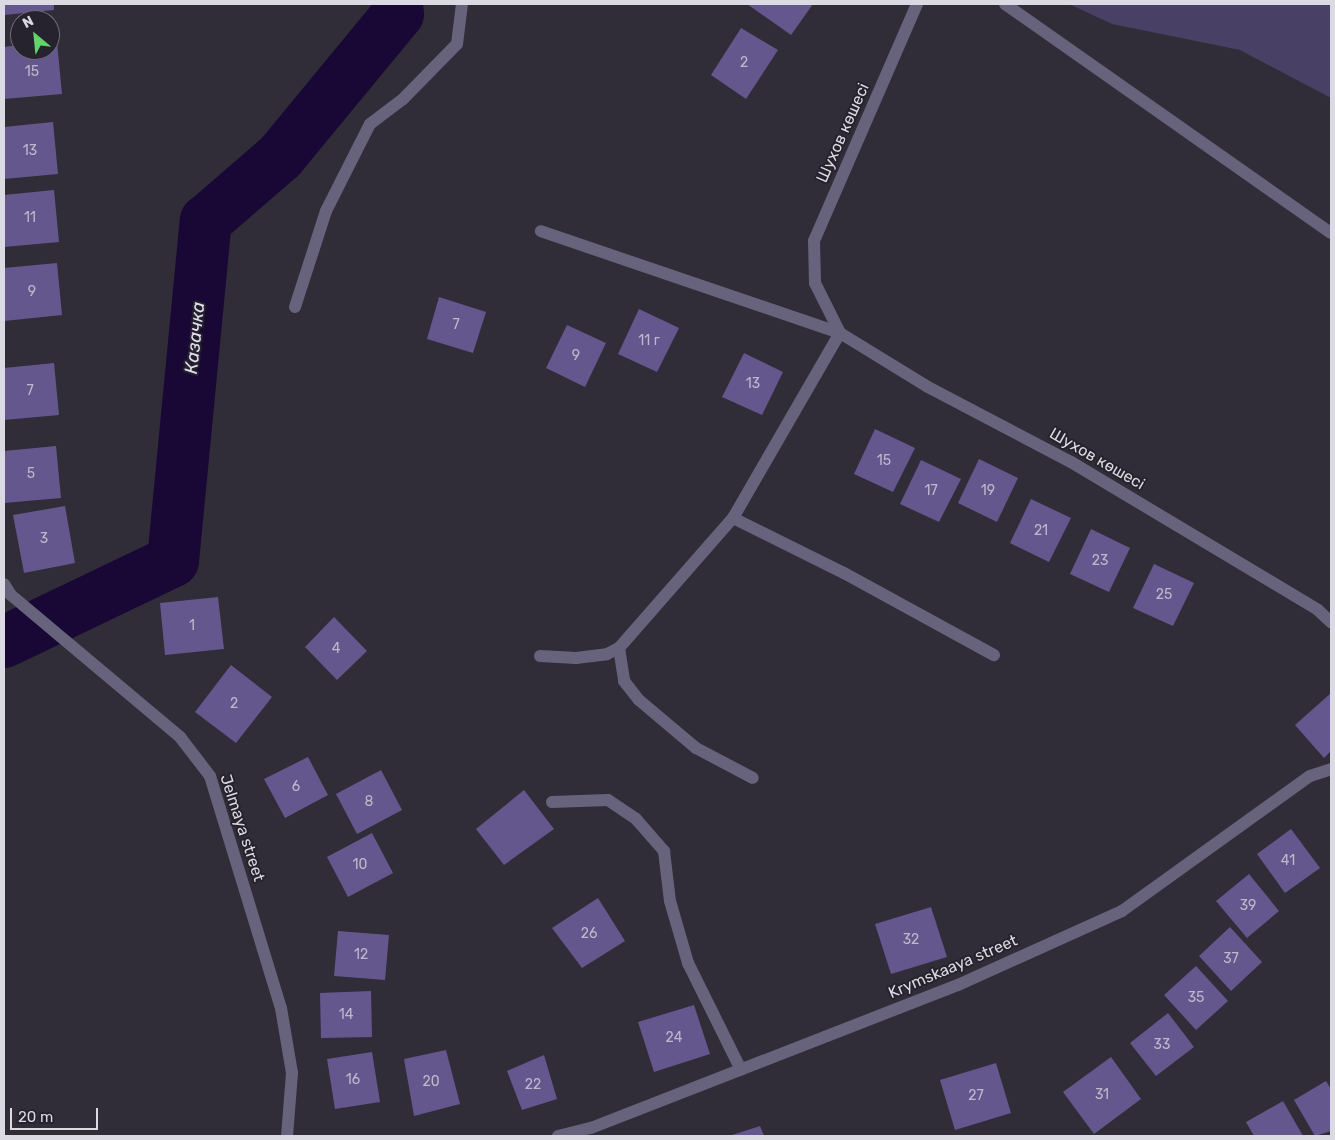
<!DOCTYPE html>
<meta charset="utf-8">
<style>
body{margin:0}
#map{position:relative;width:1335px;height:1140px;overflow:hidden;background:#302d39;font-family:Rubik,sans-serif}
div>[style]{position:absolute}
.green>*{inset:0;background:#494065}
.river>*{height:52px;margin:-26px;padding:0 26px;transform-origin:26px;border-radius:26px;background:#190736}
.building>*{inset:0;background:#64578d}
.service>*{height:12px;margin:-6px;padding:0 6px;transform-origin:6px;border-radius:6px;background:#68637c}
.minor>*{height:12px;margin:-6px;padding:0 6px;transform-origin:6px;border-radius:6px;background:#68637c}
.tertiary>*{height:12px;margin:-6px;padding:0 6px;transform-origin:6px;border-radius:6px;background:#68637c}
span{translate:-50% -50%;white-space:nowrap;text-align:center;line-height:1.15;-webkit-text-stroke:4px #26232f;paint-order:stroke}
.number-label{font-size:14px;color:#bdb8cc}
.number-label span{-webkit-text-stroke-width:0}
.street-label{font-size:16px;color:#dbd9e1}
.water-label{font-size:18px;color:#e5e1f2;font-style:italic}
.frame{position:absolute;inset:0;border:5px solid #dbd9e1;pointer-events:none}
.north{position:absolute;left:10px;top:10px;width:50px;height:50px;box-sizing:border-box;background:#26232f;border:1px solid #6e6c76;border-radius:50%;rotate:332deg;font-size:14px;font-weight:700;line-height:20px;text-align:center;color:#dbd9e1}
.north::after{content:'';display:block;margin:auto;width:18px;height:22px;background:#62d469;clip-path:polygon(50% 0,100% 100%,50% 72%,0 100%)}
.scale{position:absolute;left:10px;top:1108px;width:88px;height:22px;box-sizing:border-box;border:2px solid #dbd9e1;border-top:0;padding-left:6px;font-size:15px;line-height:18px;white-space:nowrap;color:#dbd9e1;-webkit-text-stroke:4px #26232f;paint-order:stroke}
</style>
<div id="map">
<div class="green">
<div style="clip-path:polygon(1069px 4px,1331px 4px,1331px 98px,1240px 50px,1112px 24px)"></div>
</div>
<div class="river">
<div style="left:4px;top:642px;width:187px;rotate:-25.6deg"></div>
<div style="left:173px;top:561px;width:342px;rotate:-84.5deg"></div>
<div style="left:206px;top:221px;width:98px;rotate:-40.9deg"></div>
<div style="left:280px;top:157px;width:185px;rotate:-50.5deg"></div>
<div style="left:398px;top:14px;width:10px;rotate:-96deg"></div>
</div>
<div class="building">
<div style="clip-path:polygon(4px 4px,54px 4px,54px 10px,4px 15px)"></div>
<div style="clip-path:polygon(747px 4px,813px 4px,791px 35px)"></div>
<div style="clip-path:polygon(741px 28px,778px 50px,746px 99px,711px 75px)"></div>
<div style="clip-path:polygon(50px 42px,57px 42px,62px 94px,4px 99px,4px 47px,20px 45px,20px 50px,50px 50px)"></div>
<div style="clip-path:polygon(53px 122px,58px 174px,4px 179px,4px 127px)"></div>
<div style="clip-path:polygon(54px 190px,59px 242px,4px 247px,4px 195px)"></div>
<div style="clip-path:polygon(57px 263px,62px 315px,4px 321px,4px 268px)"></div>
<div style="clip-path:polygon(439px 297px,486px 312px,473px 353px,427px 339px)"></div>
<div style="clip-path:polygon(639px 309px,679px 328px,657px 372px,618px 354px)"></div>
<div style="clip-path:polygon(567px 325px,606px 343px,585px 387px,546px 368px)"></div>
<div style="clip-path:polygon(744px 353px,783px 372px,762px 415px,722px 397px)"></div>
<div style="clip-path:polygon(54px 363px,59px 415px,4px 420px,4px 368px)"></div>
<div style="clip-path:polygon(875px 429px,915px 448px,893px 492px,854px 474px)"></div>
<div style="clip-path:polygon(56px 446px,61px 498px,4px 503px,4px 451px)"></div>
<div style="clip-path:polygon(979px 459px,1018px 478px,997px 522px,958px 503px)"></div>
<div style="clip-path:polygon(921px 460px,961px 479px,939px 522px,900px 504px)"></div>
<div style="clip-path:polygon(1031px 499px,1071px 518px,1049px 562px,1010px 543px)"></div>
<div style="clip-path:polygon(65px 506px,75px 563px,24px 573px,13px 515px)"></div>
<div style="clip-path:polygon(1091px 529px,1130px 548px,1109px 592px,1070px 574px)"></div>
<div style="clip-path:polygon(1154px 564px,1194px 583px,1173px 626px,1133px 608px)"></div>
<div style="clip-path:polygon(218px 597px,224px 649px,165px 655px,160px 603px)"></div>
<div style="clip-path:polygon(334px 617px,367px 651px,337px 680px,305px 647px)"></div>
<div style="clip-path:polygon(231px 665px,272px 697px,236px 743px,195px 712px)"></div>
<div style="clip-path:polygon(1331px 693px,1331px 751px,1324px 758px,1295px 725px)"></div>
<div style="clip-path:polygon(308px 757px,328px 795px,285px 818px,264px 779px)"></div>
<div style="clip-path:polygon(381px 770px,402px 810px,357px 834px,336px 794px)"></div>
<div style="clip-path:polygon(524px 790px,554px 829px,504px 865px,476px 829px)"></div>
<div style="clip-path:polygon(1291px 829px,1320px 868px,1285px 893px,1257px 854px)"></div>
<div style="clip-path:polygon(372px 833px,393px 873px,348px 897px,327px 857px)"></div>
<div style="clip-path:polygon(1249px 874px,1279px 911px,1247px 938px,1216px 901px)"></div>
<div style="clip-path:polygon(598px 898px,625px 941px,582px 968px,552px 928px)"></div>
<div style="clip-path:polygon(931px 907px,947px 957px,891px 974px,875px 924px)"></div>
<div style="clip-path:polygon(1230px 927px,1262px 962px,1231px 991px,1199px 956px)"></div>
<div style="clip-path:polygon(338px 931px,389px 935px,385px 980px,334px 976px)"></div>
<div style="clip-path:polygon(1196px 966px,1228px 1001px,1196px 1030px,1164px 995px)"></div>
<div style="clip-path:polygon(371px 991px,372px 1037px,321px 1038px,320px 993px)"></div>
<div style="clip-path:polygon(694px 1005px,710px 1054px,654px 1072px,638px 1022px)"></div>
<div style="clip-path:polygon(1168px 1013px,1194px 1047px,1156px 1076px,1130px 1043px)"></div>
<div style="clip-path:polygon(446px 1050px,460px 1104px,414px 1116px,404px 1059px)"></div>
<div style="clip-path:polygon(372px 1052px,380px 1102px,335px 1109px,327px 1059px)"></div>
<div style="clip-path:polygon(544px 1055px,557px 1099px,522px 1110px,507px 1071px)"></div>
<div style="clip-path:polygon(1111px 1057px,1141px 1099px,1094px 1134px,1063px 1092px)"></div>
<div style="clip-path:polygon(996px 1063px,1011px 1113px,955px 1130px,940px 1080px)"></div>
<div style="clip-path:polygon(1326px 1081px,1331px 1089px,1331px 1131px,1315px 1136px,1294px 1100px)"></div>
<div style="clip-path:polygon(1283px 1101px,1303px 1136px,1254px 1136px,1246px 1122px)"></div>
<div style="clip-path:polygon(760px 1126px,764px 1136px,729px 1136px)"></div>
</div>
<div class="service">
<div style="left:1005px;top:4px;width:398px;rotate:35.1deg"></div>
<div style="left:295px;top:307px;width:101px;rotate:-72.1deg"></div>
<div style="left:326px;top:211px;width:97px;rotate:-63.2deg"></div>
<div style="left:370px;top:124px;width:41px;rotate:-37.1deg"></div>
<div style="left:403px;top:99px;width:77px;rotate:-45.5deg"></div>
<div style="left:457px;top:44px;width:40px;rotate:-82.9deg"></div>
</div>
<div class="minor">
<div style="left:917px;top:4px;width:258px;rotate:113.5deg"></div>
<div style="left:814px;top:241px;width:42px;rotate:88.6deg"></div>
<div style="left:815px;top:283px;width:56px;rotate:63.4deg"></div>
<div style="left:840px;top:333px;width:103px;rotate:31.5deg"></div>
<div style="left:928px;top:387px;width:161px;rotate:27.7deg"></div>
<div style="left:1071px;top:462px;width:288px;rotate:30.9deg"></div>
<div style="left:1318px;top:610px;width:18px;rotate:43deg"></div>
<div style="left:733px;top:518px;width:124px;rotate:26.4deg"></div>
<div style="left:844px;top:573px;width:171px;rotate:28.7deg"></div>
<div style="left:619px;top:648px;width:33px;rotate:81deg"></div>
<div style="left:624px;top:681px;width:24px;rotate:52deg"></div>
<div style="left:639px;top:700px;width:75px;rotate:40.1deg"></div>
<div style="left:696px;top:748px;width:64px;rotate:27.8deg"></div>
<div style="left:540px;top:656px;width:36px;rotate:3deg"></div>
<div style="left:576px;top:658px;width:31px;rotate:-7deg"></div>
<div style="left:607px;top:654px;width:13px;rotate:-27deg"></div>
<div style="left:619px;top:648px;width:173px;rotate:-48.8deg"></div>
<div style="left:733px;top:518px;width:214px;rotate:-60deg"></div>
<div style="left:840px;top:333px;width:316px;rotate:-161.2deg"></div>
<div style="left:552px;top:802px;width:56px;rotate:-2deg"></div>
<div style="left:608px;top:800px;width:34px;rotate:34deg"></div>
<div style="left:636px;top:819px;width:43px;rotate:48.8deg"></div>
<div style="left:664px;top:851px;width:50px;rotate:83.2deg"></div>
<div style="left:670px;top:901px;width:65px;rotate:73.8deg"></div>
<div style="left:688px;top:963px;width:119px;rotate:63.6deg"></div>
<div style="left:558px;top:1136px;width:34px;rotate:-14deg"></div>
<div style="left:591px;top:1128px;width:394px;rotate:-21.3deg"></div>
<div style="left:958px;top:985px;width:180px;rotate:-24.3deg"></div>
<div style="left:1122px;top:911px;width:231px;rotate:-35.7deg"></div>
<div style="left:1310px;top:776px;width:22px;rotate:-18deg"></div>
</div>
<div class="tertiary">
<div style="left:4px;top:584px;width:13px;rotate:58deg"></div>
<div style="left:11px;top:595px;width:221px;rotate:40deg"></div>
<div style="left:180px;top:737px;width:49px;rotate:52.4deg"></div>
<div style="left:210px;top:776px;width:243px;rotate:73deg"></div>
<div style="left:281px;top:1008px;width:66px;rotate:80.4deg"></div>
<div style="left:292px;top:1073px;width:63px;rotate:94.5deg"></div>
</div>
<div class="number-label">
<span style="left:744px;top:63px">2</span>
<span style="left:32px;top:72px">15</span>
<span style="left:30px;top:151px">13</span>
<span style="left:30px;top:218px">11</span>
<span style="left:32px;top:292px">9</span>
<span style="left:456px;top:325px">7</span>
<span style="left:649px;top:341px">11 г</span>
<span style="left:576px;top:356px">9</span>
<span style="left:753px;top:384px">13</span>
<span style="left:30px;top:391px">7</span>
<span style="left:884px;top:461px">15</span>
<span style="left:31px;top:474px">5</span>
<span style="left:931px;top:491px">17</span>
<span style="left:988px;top:491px">19</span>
<span style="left:1041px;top:531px">21</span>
<span style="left:44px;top:539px">3</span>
<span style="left:1100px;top:561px">23</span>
<span style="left:1164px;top:595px">25</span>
<span style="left:192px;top:626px">1</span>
<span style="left:336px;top:649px">4</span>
<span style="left:234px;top:704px">2</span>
<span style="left:296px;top:787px">6</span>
<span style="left:369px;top:802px">8</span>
<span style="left:1288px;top:861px">41</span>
<span style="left:360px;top:865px">10</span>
<span style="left:1248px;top:906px">39</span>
<span style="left:589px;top:934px">26</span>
<span style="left:911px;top:940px">32</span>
<span style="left:361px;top:955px">12</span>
<span style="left:1231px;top:959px">37</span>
<span style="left:1196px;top:998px">35</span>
<span style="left:346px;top:1015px">14</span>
<span style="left:674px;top:1038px">24</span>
<span style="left:1162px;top:1045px">33</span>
<span style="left:353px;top:1080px">16</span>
<span style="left:431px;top:1082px">20</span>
<span style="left:533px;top:1085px">22</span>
<span style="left:1102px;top:1095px">31</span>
<span style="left:976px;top:1096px">27</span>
</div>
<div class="street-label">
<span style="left:843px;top:133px;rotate:-66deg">Шухов көшесі</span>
<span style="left:1097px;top:459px;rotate:30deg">Шухов көшесі</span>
<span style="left:242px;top:828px;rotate:72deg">Jelmaya street</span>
<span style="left:953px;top:967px;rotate:-23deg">Krymskaaya street</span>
</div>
<div class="water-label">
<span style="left:195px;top:338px;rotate:-84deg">Казачка</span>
</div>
<div class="frame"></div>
<div class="north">N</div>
<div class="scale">20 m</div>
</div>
